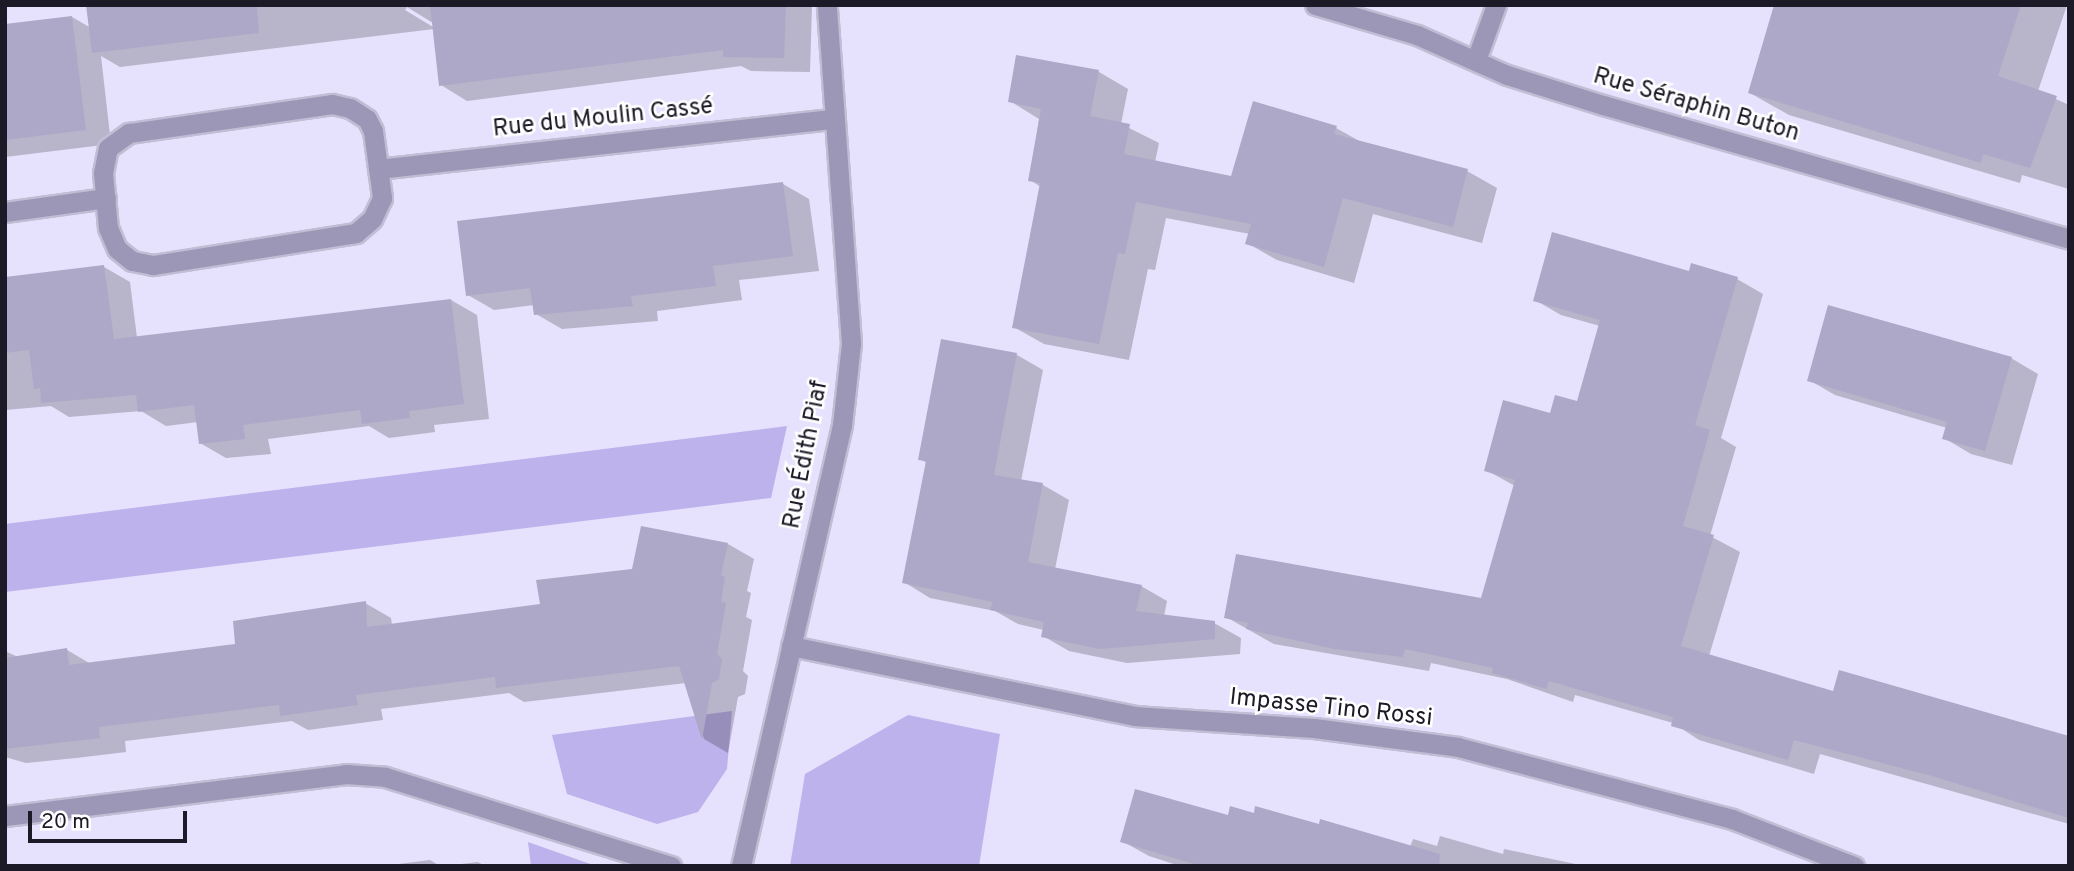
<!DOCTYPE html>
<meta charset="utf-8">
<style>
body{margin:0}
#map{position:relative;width:2074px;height:871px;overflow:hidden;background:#e6e1fc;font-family:Overpass,sans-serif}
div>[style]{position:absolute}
.green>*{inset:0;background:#bdb2ec}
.shadow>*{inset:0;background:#0003}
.building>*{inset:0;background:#ada8c7}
.roads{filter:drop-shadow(2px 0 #c2bdd5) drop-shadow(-2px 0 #c2bdd5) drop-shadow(0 2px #c2bdd5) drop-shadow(0 -2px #c2bdd5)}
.minor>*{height:19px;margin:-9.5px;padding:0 9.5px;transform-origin:9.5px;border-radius:9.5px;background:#9c97b6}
.tertiary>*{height:19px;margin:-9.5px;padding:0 9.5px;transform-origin:9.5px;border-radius:9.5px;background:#9c97b6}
span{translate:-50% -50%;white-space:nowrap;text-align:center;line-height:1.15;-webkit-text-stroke:5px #fff;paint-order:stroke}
.street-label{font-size:24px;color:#1c1a26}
.frame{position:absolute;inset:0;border:7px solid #1c1a26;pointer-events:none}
.scale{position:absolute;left:28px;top:811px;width:159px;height:32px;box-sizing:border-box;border:4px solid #1c1a26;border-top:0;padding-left:9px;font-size:21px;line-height:24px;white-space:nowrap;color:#1c1a26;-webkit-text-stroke:5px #fff;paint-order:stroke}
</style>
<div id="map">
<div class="green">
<div style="clip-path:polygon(787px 426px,771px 498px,5px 592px,5px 524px)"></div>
<div style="clip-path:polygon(732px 711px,727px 769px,698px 812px,657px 824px,567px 794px,552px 735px)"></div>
<div style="clip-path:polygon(908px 715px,1000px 734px,979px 866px,790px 866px,805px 774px)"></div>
<div style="clip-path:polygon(528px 842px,596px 866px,531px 866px)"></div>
</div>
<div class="shadow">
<div style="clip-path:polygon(evenodd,88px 5px,812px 5px,810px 72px,751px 71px,741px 66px,467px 101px,441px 85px,434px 29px,120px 67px,101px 56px,111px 144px,5px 157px,5px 26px,72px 17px,91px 28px,88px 5px,407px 7px,433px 23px,433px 27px,405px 10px,407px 7px)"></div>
<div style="clip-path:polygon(1820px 5px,2067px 5px,2038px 91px,2069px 105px,2069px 189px,2022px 175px,2020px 183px,1789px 115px,1750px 93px)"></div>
<div style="clip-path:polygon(1099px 72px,1128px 89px,1121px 124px,1159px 143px,1155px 162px,1232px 178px,1336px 128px,1363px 143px,1467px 171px,1497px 188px,1482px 243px,1373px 214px,1354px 283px,1277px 260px,1247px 243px,1250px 234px,1166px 218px,1155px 270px,1148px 269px,1129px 360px,1044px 344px,1014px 327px,1041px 187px,1030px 180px,1039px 119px,1010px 101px)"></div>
<div style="clip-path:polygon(783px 184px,809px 199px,819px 271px,739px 280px,742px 300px,657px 311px,658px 321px,562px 329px,536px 314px,534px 305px,494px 310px,468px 295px)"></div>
<div style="clip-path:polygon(104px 267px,130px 282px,137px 338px,451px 300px,477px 315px,489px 419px,434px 425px,435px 432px,389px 438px,369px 426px,268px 439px,271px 454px,226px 458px,200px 443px,198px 422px,166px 426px,141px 411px,69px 417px,51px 406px,5px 410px,5px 279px)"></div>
<div style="clip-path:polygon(1691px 274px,1737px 279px,1763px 294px,1721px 438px,1736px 447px,1710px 536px,1740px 552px,1709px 656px,1834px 693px,2069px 737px,2069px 824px,1820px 754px,1814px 774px,1699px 740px,1673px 723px,1575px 695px,1573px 702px,1507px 679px,1431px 663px,1429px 671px,1274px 644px,1226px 617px,1482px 600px,1515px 486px,1486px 470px,1551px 415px,1578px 404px,1600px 326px,1561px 315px,1535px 300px)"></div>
<div style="clip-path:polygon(943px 341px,1017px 355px,1043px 370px,1021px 481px,1043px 485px,1069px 500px,1055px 569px,1141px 586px,1167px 601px,1164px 616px,1214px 623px,1241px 638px,1240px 654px,1127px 663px,1069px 651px,1043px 636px,1044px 630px,1018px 624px,995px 611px,930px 598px,904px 582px,927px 463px,920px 459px)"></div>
<div style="clip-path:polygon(2011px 358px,2038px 374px,2012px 465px,1971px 454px,1944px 438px,1947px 428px,1835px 395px,1809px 380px)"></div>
<div style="clip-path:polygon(642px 528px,728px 544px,754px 559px,747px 591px,751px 593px,746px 617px,752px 620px,743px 671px,748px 676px,745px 694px,738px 697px,728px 753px,704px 739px,686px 683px,524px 702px,509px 693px,381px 709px,383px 720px,308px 730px,292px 721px,125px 741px,126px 752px,76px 758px,26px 763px,5px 757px,5px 651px,18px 657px,67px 650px,91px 664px,237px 646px,365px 603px,391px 618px,392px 625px,542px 605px,634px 571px)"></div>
<div style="clip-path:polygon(1229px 818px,1410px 847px,1413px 839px,1437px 846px,1440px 836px,1503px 854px,1504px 849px,1585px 866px,1180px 866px,1149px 856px,1122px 841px)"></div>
<div style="clip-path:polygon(430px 860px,440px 866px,383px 866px)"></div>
<div style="clip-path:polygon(478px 862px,485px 866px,445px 866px)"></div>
</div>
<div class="building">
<div style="clip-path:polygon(86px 5px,257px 5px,259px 33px,92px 53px)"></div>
<div style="clip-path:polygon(430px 5px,786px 5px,784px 58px,723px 57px,723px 50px,439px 86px)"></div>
<div style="clip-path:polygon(1774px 5px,2021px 5px,1998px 76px,2057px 96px,2030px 168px,1983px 154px,1981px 163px,1748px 93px)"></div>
<div style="clip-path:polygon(72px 16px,86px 130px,5px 140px,5px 24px)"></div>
<div style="clip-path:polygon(1016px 55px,1099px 70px,1090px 116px,1130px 124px,1124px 154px,1231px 176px,1253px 101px,1337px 126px,1334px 134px,1468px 169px,1453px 227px,1343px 198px,1324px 267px,1245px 244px,1251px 224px,1136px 202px,1125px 254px,1118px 253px,1099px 344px,1012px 328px,1040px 183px,1028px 181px,1041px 109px,1008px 102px)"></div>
<div style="clip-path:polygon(783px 182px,793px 256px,713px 266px,716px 286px,631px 296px,633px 306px,534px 315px,530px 288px,466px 296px,457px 221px)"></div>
<div style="clip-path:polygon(1552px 232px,1689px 271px,1691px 263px,1738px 277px,1695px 425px,1710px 430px,1683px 526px,1714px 535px,1681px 646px,1833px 691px,1839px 670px,2069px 736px,2069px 818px,1932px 776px,1794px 740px,1788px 760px,1671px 726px,1673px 717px,1549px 681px,1546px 689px,1492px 673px,1493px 668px,1405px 649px,1403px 657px,1334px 649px,1246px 629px,1248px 623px,1224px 618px,1236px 554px,1481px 598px,1515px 480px,1484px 471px,1503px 400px,1550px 413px,1555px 395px,1577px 401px,1600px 320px,1533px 301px)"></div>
<div style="clip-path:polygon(104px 265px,114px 339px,451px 299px,464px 404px,409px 411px,410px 418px,362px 424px,360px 410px,243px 425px,245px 439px,199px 444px,194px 405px,138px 412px,136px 395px,41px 403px,40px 388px,34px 389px,29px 350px,5px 353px,5px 277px)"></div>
<div style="clip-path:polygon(1828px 305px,2012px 357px,1985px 451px,1942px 439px,1947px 422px,1807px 381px)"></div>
<div style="clip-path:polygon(941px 339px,1017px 353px,994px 475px,1043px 483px,1028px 562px,1142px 585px,1136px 611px,1215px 621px,1215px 639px,1100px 649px,1041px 637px,1044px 622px,990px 610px,993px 602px,902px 583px,926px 461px,918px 460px)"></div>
<div style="clip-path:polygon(641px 526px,728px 543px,721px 575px,725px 577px,721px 602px,726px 603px,717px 654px,722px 659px,719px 679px,712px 683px,702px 740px,679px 666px,496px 688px,495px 677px,356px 695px,358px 705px,280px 716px,279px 705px,157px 720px,99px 727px,100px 738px,5px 749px,5px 658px,67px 648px,69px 665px,235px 644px,233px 621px,366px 601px,367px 627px,540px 604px,536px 580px,632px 569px)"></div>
<div style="clip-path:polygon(1135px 789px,1228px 815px,1230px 806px,1254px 813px,1255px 806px,1319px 824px,1320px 819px,1440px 854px,1439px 866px,1201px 866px,1120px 842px)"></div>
</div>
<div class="roads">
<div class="minor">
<div style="left:1476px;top:60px;width:59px;rotate:-70deg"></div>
<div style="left:332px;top:104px;width:18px;rotate:13deg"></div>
<div style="left:350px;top:108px;width:20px;rotate:33deg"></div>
<div style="left:367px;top:119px;width:13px;rotate:63deg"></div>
<div style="left:373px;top:131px;width:68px;rotate:82.3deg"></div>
<div style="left:382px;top:198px;width:23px;rotate:115deg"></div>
<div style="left:372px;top:219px;width:21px;rotate:139deg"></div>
<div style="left:356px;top:233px;width:206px;rotate:171deg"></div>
<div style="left:153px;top:265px;width:21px;rotate:-169deg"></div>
<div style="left:132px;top:261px;width:19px;rotate:-141deg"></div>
<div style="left:117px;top:249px;width:23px;rotate:-113deg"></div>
<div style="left:108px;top:228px;width:55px;rotate:-95.2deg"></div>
<div style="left:103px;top:173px;width:25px;rotate:-79deg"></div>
<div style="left:108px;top:148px;width:26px;rotate:-36deg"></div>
<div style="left:129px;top:133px;width:205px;rotate:-8.1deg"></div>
<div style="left:378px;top:169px;width:458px;rotate:-6.3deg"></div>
<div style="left:5px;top:212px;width:102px;rotate:-7.9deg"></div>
<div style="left:791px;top:646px;width:350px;rotate:11.5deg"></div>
<div style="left:1134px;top:716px;width:180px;rotate:3.8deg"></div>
<div style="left:1314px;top:728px;width:145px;rotate:7.5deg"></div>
<div style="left:1458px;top:747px;width:283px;rotate:14.7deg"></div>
<div style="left:1732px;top:819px;width:131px;rotate:21.1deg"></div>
<div style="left:5px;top:816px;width:344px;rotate:-7deg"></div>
<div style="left:346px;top:774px;width:39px;rotate:4deg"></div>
<div style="left:385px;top:777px;width:300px;rotate:17.3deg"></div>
<div style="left:741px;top:866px;width:452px;rotate:-77.1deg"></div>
<div style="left:842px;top:425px;width:82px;rotate:-83.7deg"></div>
<div style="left:851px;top:343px;width:339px;rotate:-94.1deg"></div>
</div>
<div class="tertiary">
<div style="left:1315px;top:5px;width:106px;rotate:16.4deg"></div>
<div style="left:1417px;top:35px;width:98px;rotate:24deg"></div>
<div style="left:1507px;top:75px;width:101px;rotate:17.4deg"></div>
<div style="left:1603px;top:105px;width:485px;rotate:16deg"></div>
</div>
</div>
<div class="street-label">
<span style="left:1696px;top:106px;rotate:16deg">Rue Séraphin Buton</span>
<span style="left:603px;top:119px;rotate:-6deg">Rue du Moulin Cassé</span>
<span style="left:807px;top:455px;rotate:-79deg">Rue Édith Piaf</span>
<span style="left:1331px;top:709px;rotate:6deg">Impasse Tino Rossi</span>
</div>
<div class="frame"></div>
<div class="scale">20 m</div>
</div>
